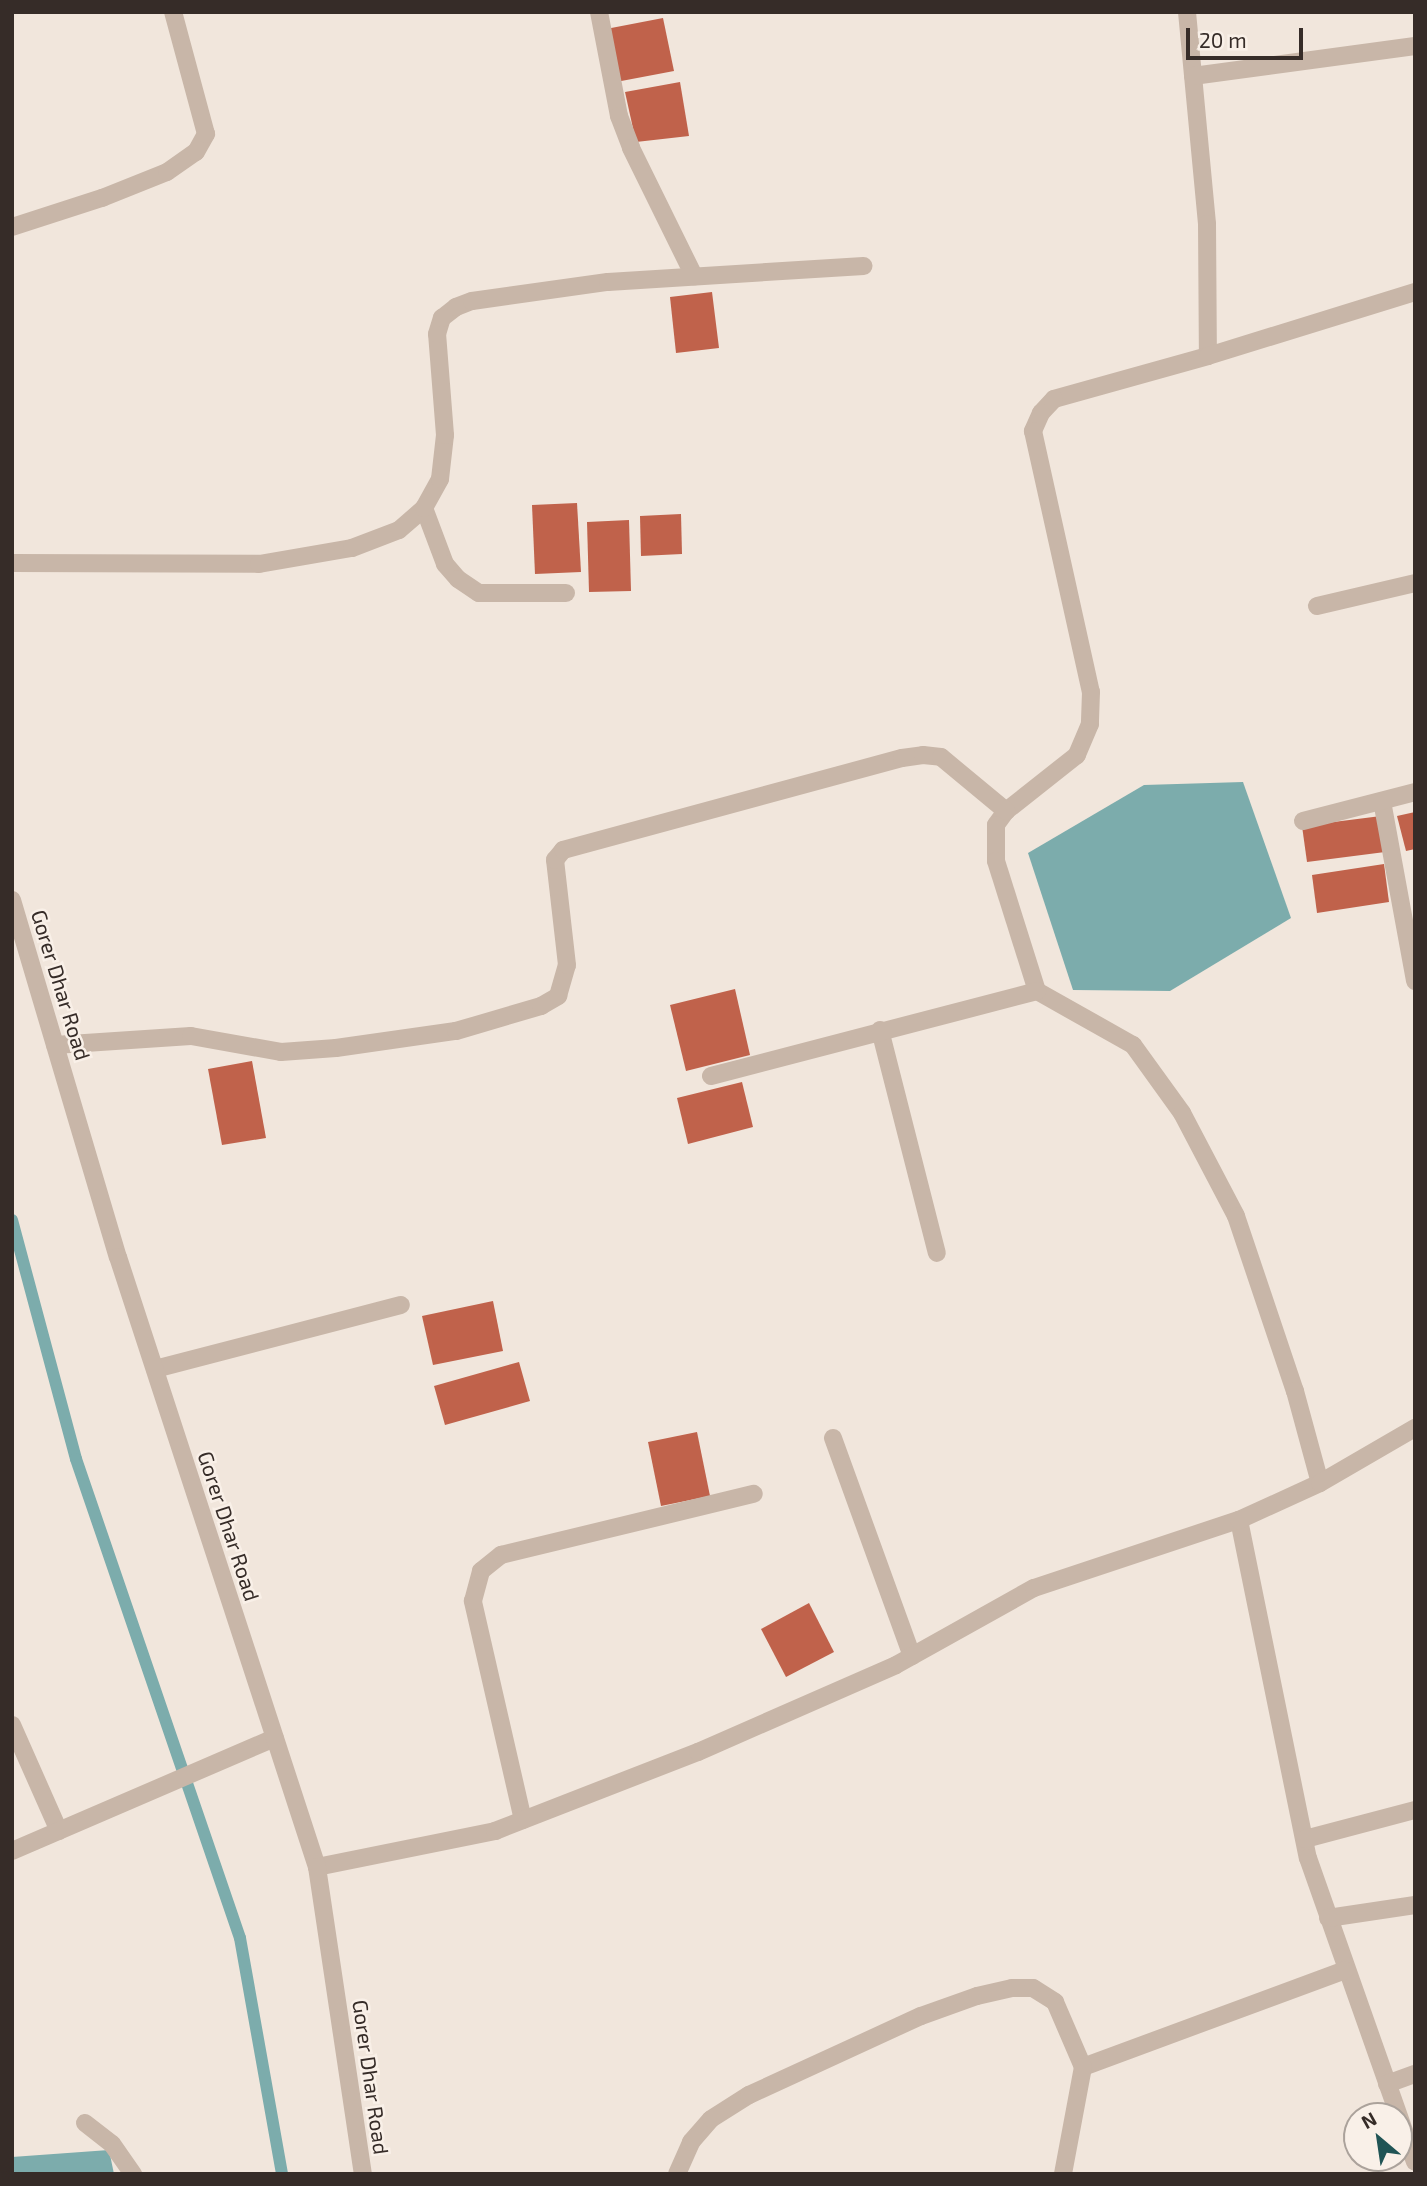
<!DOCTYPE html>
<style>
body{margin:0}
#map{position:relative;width:1427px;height:2186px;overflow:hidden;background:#f1e6dc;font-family:"Exo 2",sans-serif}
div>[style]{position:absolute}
.water>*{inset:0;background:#7cacac}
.stream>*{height:12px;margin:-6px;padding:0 6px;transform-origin:6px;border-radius:6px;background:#7cacac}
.building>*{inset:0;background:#c0624b}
.minor>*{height:18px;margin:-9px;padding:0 9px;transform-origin:9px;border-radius:9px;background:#c8b6a8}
.tertiary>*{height:18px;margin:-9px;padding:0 9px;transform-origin:9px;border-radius:9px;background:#c8b6a8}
span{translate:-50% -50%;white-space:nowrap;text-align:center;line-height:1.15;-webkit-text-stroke:5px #f9f0e8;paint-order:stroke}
.street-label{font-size:21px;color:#362c28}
.frame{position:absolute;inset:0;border:14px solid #362c28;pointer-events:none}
.north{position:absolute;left:1343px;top:2102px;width:70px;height:70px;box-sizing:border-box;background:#f9f0e8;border:2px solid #aba29b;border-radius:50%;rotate:331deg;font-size:19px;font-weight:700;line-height:28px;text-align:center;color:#362c28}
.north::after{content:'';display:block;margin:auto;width:24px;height:32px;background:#205455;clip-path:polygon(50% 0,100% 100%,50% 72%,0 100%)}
.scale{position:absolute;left:1186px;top:28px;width:117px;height:32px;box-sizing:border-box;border:4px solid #362c28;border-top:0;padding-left:9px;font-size:21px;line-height:24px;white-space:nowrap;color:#362c28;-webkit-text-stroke:5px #f9f0e8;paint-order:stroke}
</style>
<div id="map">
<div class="water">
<div style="clip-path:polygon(1243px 782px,1291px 918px,1170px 991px,1073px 990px,1028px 853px,1144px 785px)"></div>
<div style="clip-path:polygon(109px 2150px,114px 2174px,12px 2174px,12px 2157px)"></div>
</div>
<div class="stream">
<div style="left:12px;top:1220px;width:247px;rotate:75deg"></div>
<div style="left:76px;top:1459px;width:506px;rotate:71.1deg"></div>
<div style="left:240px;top:1938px;width:240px;rotate:79.9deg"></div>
</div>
<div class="building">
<div style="clip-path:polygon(663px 18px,674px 71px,616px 82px,606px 29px)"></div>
<div style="clip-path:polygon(680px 82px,689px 136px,636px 142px,625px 92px)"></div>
<div style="clip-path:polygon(712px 292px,719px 348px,676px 353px,670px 297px)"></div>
<div style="clip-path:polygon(577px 503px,581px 572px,535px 574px,532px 505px)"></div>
<div style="clip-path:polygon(681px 514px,682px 554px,641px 556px,640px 516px)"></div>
<div style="clip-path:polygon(629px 520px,631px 591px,589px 592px,587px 522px)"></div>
<div style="clip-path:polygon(1415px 812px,1415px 849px,1406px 851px,1397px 816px)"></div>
<div style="clip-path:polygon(1381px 816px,1385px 852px,1307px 862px,1302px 826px)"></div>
<div style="clip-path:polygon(1384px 864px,1389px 902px,1317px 913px,1312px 875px)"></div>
<div style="clip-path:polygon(735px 989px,750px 1055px,686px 1071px,670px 1005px)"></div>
<div style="clip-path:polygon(252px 1061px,266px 1138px,222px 1145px,208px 1069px)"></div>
<div style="clip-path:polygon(742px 1082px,753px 1127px,688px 1144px,677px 1098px)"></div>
<div style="clip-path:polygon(493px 1301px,503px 1351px,433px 1365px,422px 1316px)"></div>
<div style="clip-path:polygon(519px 1362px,530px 1401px,445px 1425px,434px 1386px)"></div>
<div style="clip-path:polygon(697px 1432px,710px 1496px,661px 1506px,648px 1442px)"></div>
<div style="clip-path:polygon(809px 1603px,834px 1652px,786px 1677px,761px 1629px)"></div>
</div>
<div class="minor">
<div style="left:599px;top:12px;width:106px;rotate:79.1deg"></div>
<div style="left:619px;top:116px;width:34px;rotate:69deg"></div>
<div style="left:631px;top:148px;width:143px;rotate:63.8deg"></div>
<div style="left:1187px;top:12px;width:213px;rotate:84.6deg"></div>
<div style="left:1207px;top:224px;width:132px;rotate:89.6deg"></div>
<div style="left:1208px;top:356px;width:160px;rotate:164.4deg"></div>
<div style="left:1054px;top:399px;width:19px;rotate:133deg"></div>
<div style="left:1041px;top:413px;width:20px;rotate:114deg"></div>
<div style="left:1033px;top:431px;width:267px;rotate:77.5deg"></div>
<div style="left:1091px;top:692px;width:32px;rotate:92deg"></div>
<div style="left:1090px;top:724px;width:34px;rotate:113deg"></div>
<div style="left:1077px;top:755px;width:90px;rotate:141.7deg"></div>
<div style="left:1006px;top:811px;width:17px;rotate:126deg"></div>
<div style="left:996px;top:825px;width:36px;rotate:90deg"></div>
<div style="left:996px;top:861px;width:136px;rotate:72.5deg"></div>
<div style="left:1037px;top:991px;width:110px;rotate:29.4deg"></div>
<div style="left:1133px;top:1045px;width:84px;rotate:54.2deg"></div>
<div style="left:1182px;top:1113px;width:116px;rotate:62.3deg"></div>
<div style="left:1236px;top:1216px;width:185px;rotate:71.4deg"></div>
<div style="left:1295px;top:1391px;width:95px;rotate:74.8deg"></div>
<div style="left:1193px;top:76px;width:224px;rotate:-7.7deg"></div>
<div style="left:12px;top:227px;width:95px;rotate:-17.9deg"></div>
<div style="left:102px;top:198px;width:70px;rotate:-21.8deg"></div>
<div style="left:167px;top:172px;width:35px;rotate:-35deg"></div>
<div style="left:196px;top:152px;width:21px;rotate:-61deg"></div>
<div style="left:206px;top:134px;width:126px;rotate:-105.1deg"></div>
<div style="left:1208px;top:356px;width:217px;rotate:-17.2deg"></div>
<div style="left:424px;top:508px;width:60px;rotate:69.4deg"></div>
<div style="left:445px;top:564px;width:20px;rotate:49deg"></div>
<div style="left:458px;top:579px;width:25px;rotate:34deg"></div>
<div style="left:479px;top:593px;width:87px"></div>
<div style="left:12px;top:563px;width:247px;rotate:0.2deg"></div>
<div style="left:259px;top:564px;width:94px;rotate:-9.8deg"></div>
<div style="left:352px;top:548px;width:50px;rotate:-21deg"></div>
<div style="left:399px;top:530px;width:33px;rotate:-41deg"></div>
<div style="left:424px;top:508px;width:33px;rotate:-61deg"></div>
<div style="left:440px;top:479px;width:44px;rotate:-83.5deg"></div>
<div style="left:445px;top:435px;width:101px;rotate:-94.5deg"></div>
<div style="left:437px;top:334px;width:17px;rotate:-73deg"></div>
<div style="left:442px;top:318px;width:18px;rotate:-38deg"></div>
<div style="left:456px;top:307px;width:17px;rotate:-21deg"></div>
<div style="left:472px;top:301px;width:137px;rotate:-8deg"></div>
<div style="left:608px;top:282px;width:256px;rotate:-3.6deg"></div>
<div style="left:1317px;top:606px;width:101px;rotate:-13.2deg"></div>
<div style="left:1382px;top:801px;width:183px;rotate:79.6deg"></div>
<div style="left:1303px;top:821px;width:116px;rotate:-14.5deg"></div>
<div style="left:880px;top:1030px;width:230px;rotate:75.7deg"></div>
<div style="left:55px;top:1045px;width:136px;rotate:-3.8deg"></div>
<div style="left:191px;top:1036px;width:91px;rotate:10.1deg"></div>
<div style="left:281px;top:1052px;width:55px;rotate:-4.2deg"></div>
<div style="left:336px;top:1048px;width:121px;rotate:-8.1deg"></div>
<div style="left:456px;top:1031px;width:89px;rotate:-16.4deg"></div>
<div style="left:541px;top:1006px;width:20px;rotate:-30deg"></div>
<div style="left:558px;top:996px;width:32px;rotate:-74deg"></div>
<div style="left:567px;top:965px;width:106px;rotate:-96.5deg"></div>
<div style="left:555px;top:860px;width:13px;rotate:-51deg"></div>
<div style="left:563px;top:850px;width:351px;rotate:-15.2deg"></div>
<div style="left:902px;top:758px;width:21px;rotate:-8deg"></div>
<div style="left:923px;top:755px;width:18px;rotate:6deg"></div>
<div style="left:941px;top:757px;width:85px;rotate:39.7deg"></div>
<div style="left:711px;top:1076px;width:337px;rotate:-14.6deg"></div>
<div style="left:155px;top:1369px;width:254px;rotate:-14.6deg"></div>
<div style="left:833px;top:1438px;width:232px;rotate:70.1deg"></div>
<div style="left:1239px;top:1520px;width:345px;rotate:78.5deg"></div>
<div style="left:1308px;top:1858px;width:322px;rotate:70.6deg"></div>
<div style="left:12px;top:1725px;width:116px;rotate:66.1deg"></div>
<div style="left:523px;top:1820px;width:225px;rotate:-102.9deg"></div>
<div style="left:473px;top:1601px;width:31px;rotate:-75deg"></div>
<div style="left:481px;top:1571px;width:26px;rotate:-39deg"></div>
<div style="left:501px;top:1555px;width:260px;rotate:-13.6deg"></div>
<div style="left:1305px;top:1839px;width:114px;rotate:-14.8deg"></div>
<div style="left:12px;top:1851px;width:286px;rotate:-23.3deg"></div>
<div style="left:317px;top:1867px;width:182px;rotate:-11.4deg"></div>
<div style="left:495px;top:1831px;width:218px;rotate:-21.3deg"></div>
<div style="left:698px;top:1752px;width:216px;rotate:-23.7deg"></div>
<div style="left:896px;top:1665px;width:158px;rotate:-29.2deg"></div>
<div style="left:1034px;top:1588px;width:216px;rotate:-18.4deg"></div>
<div style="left:1239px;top:1520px;width:89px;rotate:-24.6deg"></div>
<div style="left:1320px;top:1483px;width:110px;rotate:-30.1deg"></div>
<div style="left:1328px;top:1918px;width:88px;rotate:-8.5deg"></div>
<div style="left:1083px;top:2067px;width:279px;rotate:-20.3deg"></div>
<div style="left:1387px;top:2084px;width:30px;rotate:-20deg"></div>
<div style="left:85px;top:2123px;width:34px;rotate:38deg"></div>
<div style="left:112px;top:2144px;width:37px;rotate:55deg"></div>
<div style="left:677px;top:2174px;width:35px;rotate:-66deg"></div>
<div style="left:691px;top:2142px;width:30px;rotate:-49deg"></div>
<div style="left:711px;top:2119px;width:45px;rotate:-32.3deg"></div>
<div style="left:749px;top:2095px;width:189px;rotate:-24.7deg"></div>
<div style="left:921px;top:2016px;width:59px;rotate:-19.7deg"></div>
<div style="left:977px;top:1996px;width:36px;rotate:-13deg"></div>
<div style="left:1012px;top:1988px;width:21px"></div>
<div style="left:1033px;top:1988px;width:26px;rotate:32deg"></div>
<div style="left:1055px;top:2002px;width:71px;rotate:66.7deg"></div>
<div style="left:1083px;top:2067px;width:109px;rotate:100.6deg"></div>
</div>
<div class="tertiary">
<div style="left:12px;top:900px;width:372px;rotate:73.5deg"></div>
<div style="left:118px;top:1257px;width:642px;rotate:71.93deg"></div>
<div style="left:317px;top:1867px;width:310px;rotate:81.5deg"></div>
</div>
<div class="street-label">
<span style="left:61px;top:985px;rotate:73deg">Gorer Dhar Road</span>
<span style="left:229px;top:1526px;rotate:72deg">Gorer Dhar Road</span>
<span style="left:371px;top:2077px;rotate:82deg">Gorer Dhar Road</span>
</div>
<div class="frame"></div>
<div class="north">N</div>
<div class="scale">20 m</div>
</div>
